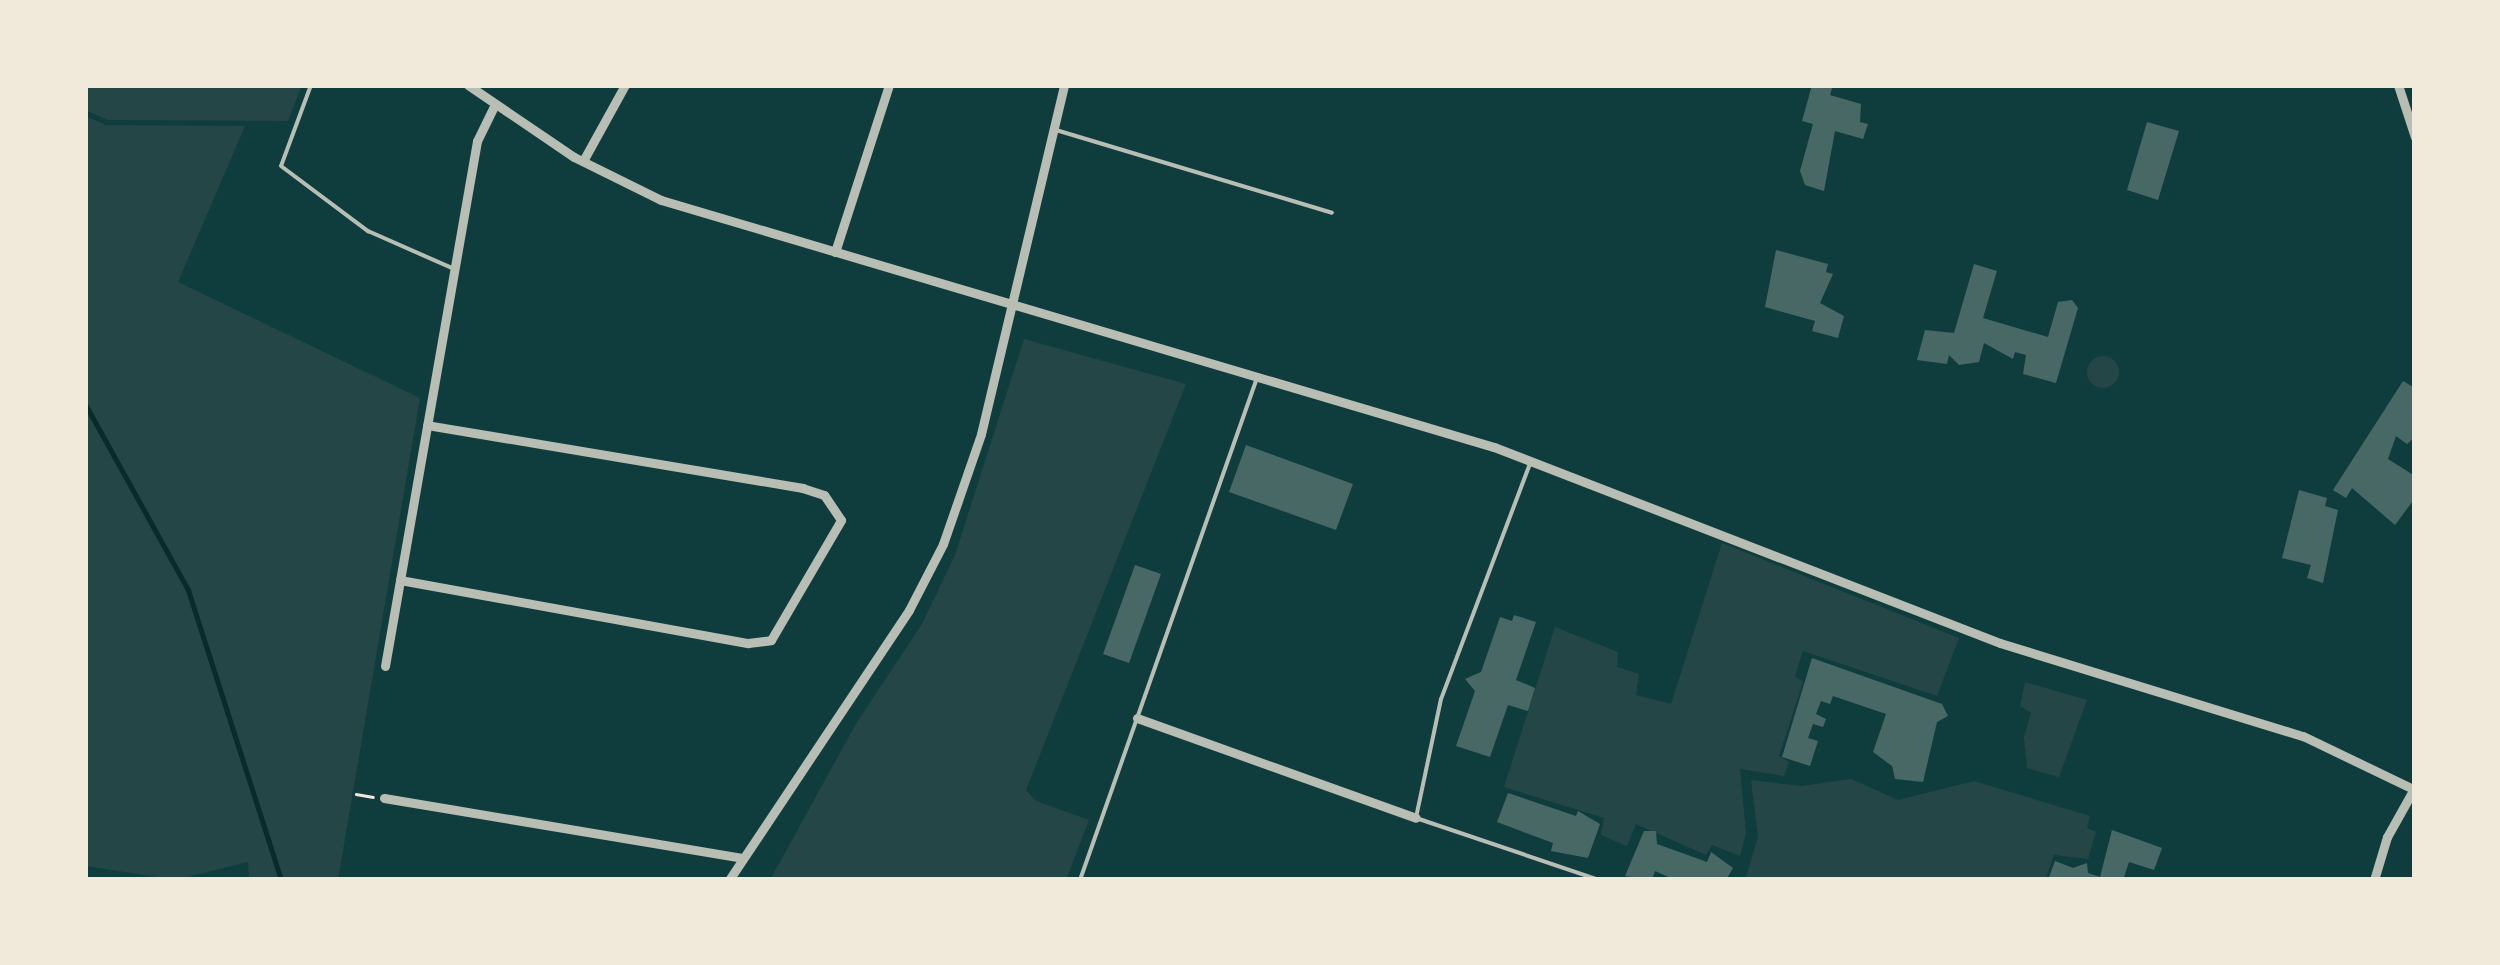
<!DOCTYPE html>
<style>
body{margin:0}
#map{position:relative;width:2500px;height:965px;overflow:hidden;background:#0f3d3e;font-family:Ubuntu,sans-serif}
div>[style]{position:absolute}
.green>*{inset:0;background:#244646}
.round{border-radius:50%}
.stream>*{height:5px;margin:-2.5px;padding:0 2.5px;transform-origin:2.5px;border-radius:2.5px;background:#0a2a2b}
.building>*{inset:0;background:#486865}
.path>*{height:2.5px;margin:-1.25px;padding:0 1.25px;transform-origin:1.25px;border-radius:1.25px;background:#f1e9da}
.service>*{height:4px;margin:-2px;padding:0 2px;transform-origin:2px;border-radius:2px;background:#b8beb3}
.minor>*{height:9px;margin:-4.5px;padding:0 4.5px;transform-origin:4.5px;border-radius:4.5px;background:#b8beb3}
span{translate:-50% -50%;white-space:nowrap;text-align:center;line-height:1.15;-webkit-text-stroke:9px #f1e9da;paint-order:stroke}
.frame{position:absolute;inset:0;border:88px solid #f1e9da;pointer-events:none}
</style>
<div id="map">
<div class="green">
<div style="clip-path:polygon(85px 85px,302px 85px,288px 121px,108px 120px,85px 110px)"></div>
<div style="clip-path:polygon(85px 116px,106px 125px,245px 126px,178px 282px,420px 398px,338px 880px,249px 880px,248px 862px,176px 880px,85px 866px)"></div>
<div style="clip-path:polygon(1024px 339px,1186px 384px,1026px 790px,1036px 801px,1089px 820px,1066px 880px,770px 880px,857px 722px,922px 624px,955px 555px)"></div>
<div class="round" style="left:2087px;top:356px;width:32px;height:32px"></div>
<div style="clip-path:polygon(1722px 543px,1959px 638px,1937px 696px,1803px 651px,1795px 676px,1803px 682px,1779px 756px,1789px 762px,1784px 776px,1740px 769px,1746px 833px,1740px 856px,1712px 845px,1706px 855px,1636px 824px,1627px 846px,1601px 835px,1604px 818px,1504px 787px,1555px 627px,1618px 652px,1617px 667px,1639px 674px,1636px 695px,1671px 704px)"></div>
<div style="clip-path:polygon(2025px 682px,2087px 700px,2059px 777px,2027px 768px,2024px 737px,2031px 713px,2020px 706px)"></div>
<div style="clip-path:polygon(1851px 779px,1898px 800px,1974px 781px,2090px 816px,2087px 828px,2096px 832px,2088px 859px,2054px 855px,2045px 880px,1745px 880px,1758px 837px,1751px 780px,1802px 786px)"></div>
</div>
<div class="stream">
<div style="left:85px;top:404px;width:213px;rotate:61deg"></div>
<div style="left:188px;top:590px;width:305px;rotate:72.2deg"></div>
</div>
<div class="building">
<div style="clip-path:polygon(1812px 85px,1833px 85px,1830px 95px,1861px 104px,1860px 122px,1868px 124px,1863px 139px,1835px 131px,1824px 191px,1805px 185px,1800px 171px,1813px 124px,1802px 121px)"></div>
<div style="clip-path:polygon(2147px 122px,2179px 131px,2158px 200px,2127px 190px)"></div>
<div style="clip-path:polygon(1776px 250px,1828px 264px,1826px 272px,1833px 274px,1820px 303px,1844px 316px,1838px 338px,1812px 331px,1815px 321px,1765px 307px)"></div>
<div style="clip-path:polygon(1974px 264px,1997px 271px,1983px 318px,2048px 337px,2058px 302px,2072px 300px,2078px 308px,2056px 383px,2023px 374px,2026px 355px,2015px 352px,2013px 359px,1984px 343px,1979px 362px,1959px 365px,1949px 355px,1947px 364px,1917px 360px,1925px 330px,1954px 333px)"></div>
<div style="clip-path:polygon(2403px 381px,2415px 388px,2415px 437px,2407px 444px,2396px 436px,2388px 459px,2415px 476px,2415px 498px,2395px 525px,2352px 488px,2346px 498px,2333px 490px)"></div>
<div style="clip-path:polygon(1246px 445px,1353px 484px,1336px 530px,1229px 492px)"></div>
<div style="clip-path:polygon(2299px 490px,2327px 498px,2325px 506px,2338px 510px,2323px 583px,2307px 578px,2311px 565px,2282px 558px)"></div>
<div style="clip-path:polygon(1135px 565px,1161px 574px,1129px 663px,1103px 654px)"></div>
<div style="clip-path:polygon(1514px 615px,1536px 622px,1516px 680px,1535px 688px,1528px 711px,1508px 705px,1490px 757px,1456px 746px,1475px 691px,1465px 679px,1481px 672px,1500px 617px,1512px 621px)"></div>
<div style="clip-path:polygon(1812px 658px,1942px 704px,1948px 716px,1937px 722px,1923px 782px,1895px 779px,1892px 766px,1873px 752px,1886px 714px,1833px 696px,1830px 704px,1821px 701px,1816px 714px,1826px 719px,1823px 727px,1813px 724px,1808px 738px,1818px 741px,1810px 766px,1782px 757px)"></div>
<div style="clip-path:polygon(1508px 793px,1576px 816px,1578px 811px,1600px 824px,1588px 858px,1551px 851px,1553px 843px,1497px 822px)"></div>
<div style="clip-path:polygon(2112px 830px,2162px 848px,2154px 870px,2129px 862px,2123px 880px,2048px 880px,2055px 861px,2073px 868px,2087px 863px,2088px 873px,2100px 877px)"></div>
<div style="clip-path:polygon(1644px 831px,1656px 831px,1657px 844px,1707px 862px,1711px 852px,1733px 868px,1726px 880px,1675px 880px,1655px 871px,1652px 880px,1625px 876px)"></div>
</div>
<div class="path">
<div style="left:356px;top:794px;width:17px;rotate:10deg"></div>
</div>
<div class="service">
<div style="left:311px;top:85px;width:86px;rotate:110.3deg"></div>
<div style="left:281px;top:166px;width:109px;rotate:36.8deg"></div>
<div style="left:368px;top:231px;width:94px;rotate:23.8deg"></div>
<div style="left:1056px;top:130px;width:288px;rotate:16.7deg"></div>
<div style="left:1531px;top:461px;width:254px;rotate:110.7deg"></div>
<div style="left:1441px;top:699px;width:122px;rotate:101.9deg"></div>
<div style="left:1416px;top:818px;width:193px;rotate:18.7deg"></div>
<div style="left:1080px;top:880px;width:532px;rotate:-70.58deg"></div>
</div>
<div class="minor">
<div style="left:468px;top:85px;width:128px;rotate:34.2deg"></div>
<div style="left:574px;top:157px;width:97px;rotate:26.3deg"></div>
<div style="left:661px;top:200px;width:869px;rotate:16.52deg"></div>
<div style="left:1494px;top:447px;width:543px;rotate:21.17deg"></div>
<div style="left:2000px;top:643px;width:317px;rotate:17.1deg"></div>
<div style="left:2303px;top:736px;width:124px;rotate:25.7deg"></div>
<div style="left:2398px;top:85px;width:55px;rotate:71.9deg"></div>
<div style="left:583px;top:161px;width:87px;rotate:-61.1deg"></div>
<div style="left:835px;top:252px;width:176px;rotate:-72.1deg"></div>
<div style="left:400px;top:580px;width:354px;rotate:10.3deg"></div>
<div style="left:748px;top:643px;width:23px;rotate:-7deg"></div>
<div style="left:771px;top:640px;width:139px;rotate:-59.7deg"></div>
<div style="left:841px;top:520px;width:30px;rotate:-124deg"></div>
<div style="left:824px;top:495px;width:22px;rotate:-162deg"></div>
<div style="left:803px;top:488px;width:381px;rotate:-170.5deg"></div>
<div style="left:385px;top:666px;width:533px;rotate:-80.06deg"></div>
<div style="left:477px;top:141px;width:39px;rotate:-64deg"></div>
<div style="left:1137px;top:718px;width:296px;rotate:19.7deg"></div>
<div style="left:384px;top:798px;width:363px;rotate:9.5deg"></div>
<div style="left:729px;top:880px;width:324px;rotate:-56.3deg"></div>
<div style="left:909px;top:610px;width:74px;rotate:-62.7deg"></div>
<div style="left:943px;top:544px;width:116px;rotate:-70.9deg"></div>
<div style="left:981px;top:434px;width:359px;rotate:-76.6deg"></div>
<div style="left:2374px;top:880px;width:45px;rotate:-73.2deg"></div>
<div style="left:2387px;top:837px;width:57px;rotate:-60.8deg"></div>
</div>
<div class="frame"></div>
</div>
